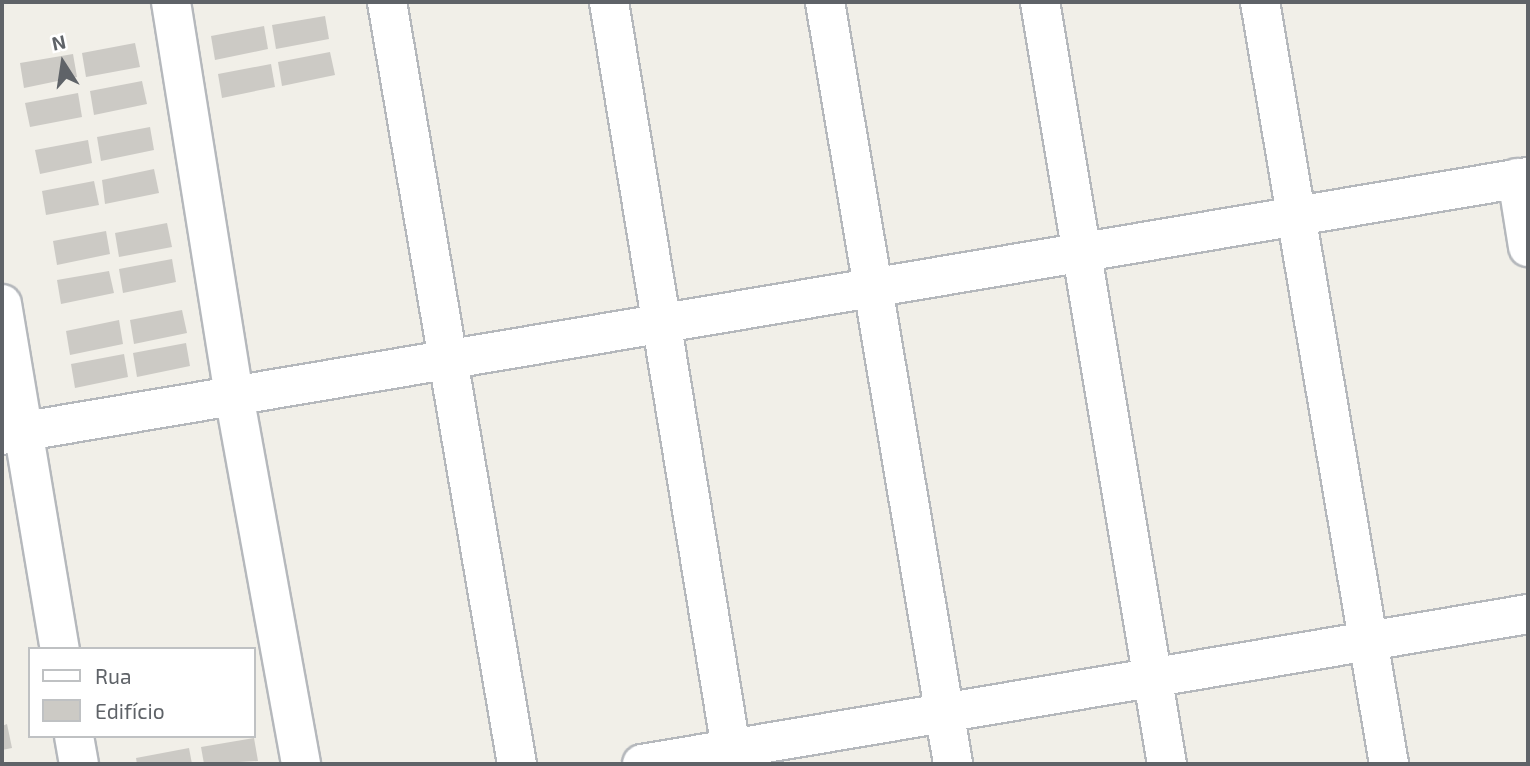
<!DOCTYPE html>
<meta charset="utf-8">
<style>
body{margin:0}
#map{position:relative;width:1530px;height:766px;overflow:hidden;background:#f1efe8;font-family:"Exo 2",sans-serif}
div>[style]{position:absolute}
.building>*{inset:0;background:#cccac5}
.roads{filter:drop-shadow(2px 0 #b5b8bc) drop-shadow(-2px 0 #b5b8bc) drop-shadow(0 2px #b5b8bc) drop-shadow(0 -2px #b5b8bc)}
.minor>*{height:38px;margin:-19px;padding:0 19px;transform-origin:19px;border-radius:19px;background:#fff}
span{translate:-50% -50%;white-space:nowrap;text-align:center;line-height:1.15;-webkit-text-stroke:5px #fff;paint-order:stroke}
.frame{position:absolute;inset:0;border:4px solid #5f6368;pointer-events:none}
.legend{position:absolute;left:28px;top:647px;width:228px;height:91px;box-sizing:border-box;background:#fff;border:2px solid #bfc1c3;margin:0;padding:9px 12px;list-style:none;font-size:21px;color:#5f6368}
.legend li{display:flex;align-items:center;gap:14px;height:35px}
.legend b{width:35px;border:2px solid #bfc1c3}
.north{position:absolute;left:28px;top:28px;width:70px;height:70px;-webkit-text-stroke:5px #fff;paint-order:stroke;rotate:348deg;font-size:19px;font-weight:700;line-height:28px;text-align:center;color:#5f6368}
.north::after{content:'';display:block;margin:auto;width:24px;height:32px;background:#5f6368;clip-path:polygon(50% 0,100% 100%,50% 72%,0 100%)}
</style>
<div id="map">
<div class="building">
<div style="clip-path:polygon(325px 16px,329px 39px,276px 49px,272px 25px)"></div>
<div style="clip-path:polygon(264px 26px,268px 49px,215px 60px,211px 36px)"></div>
<div style="clip-path:polygon(135px 43px,140px 67px,86px 77px,82px 53px)"></div>
<div style="clip-path:polygon(330px 52px,335px 75px,282px 86px,278px 62px)"></div>
<div style="clip-path:polygon(73px 54px,77px 77px,24px 88px,20px 63px)"></div>
<div style="clip-path:polygon(271px 64px,275px 87px,222px 98px,218px 74px)"></div>
<div style="clip-path:polygon(142px 81px,147px 104px,94px 115px,90px 91px)"></div>
<div style="clip-path:polygon(78px 93px,82px 117px,30px 127px,25px 103px)"></div>
<div style="clip-path:polygon(150px 127px,154px 150px,101px 161px,97px 137px)"></div>
<div style="clip-path:polygon(88px 140px,92px 163px,40px 174px,35px 150px)"></div>
<div style="clip-path:polygon(154px 169px,159px 193px,105px 204px,102px 180px)"></div>
<div style="clip-path:polygon(94px 181px,99px 205px,46px 215px,42px 191px)"></div>
<div style="clip-path:polygon(167px 223px,172px 247px,119px 257px,115px 233px)"></div>
<div style="clip-path:polygon(106px 231px,110px 254px,57px 265px,53px 241px)"></div>
<div style="clip-path:polygon(172px 259px,176px 282px,123px 293px,119px 269px)"></div>
<div style="clip-path:polygon(109px 271px,114px 293px,61px 304px,57px 280px)"></div>
<div style="clip-path:polygon(182px 310px,187px 333px,134px 344px,130px 320px)"></div>
<div style="clip-path:polygon(119px 320px,123px 344px,70px 355px,66px 331px)"></div>
<div style="clip-path:polygon(186px 343px,190px 366px,137px 377px,133px 353px)"></div>
<div style="clip-path:polygon(124px 354px,128px 377px,75px 388px,71px 364px)"></div>
<div style="clip-path:polygon(7px 724px,12px 748px,2px 750px,2px 726px)"></div>
<div style="clip-path:polygon(254px 738px,258px 761px,204px 764px,201px 747px)"></div>
<div style="clip-path:polygon(189px 748px,192px 764px,137px 764px,136px 758px)"></div>
</div>
<div class="roads">
<div class="minor">
<div style="left:171px;top:2px;width:398px;rotate:80.9deg"></div>
<div style="left:234px;top:395px;width:375px;rotate:79.7deg"></div>
<div style="left:387px;top:2px;width:773px;rotate:80.32deg"></div>
<div style="left:609px;top:2px;width:757px;rotate:80.72deg"></div>
<div style="left:825px;top:2px;width:773px;rotate:80.46deg"></div>
<div style="left:1040px;top:2px;width:773px;rotate:80.54deg"></div>
<div style="left:1260px;top:2px;width:773px;rotate:80.39deg"></div>
<div style="left:1517px;top:178px;width:70px;rotate:80.9deg"></div>
<div style="left:2px;top:304px;width:350px;rotate:80.5deg"></div>
<div style="left:2px;top:435px;width:1548px;rotate:-9.6deg"></div>
<div style="left:74px;top:736px;width:28px;rotate:80deg"></div>
<div style="left:642px;top:764px;width:899px;rotate:-9.61deg"></div>
</div>
</div>
<div class="frame"></div>
<ul class="legend">
<li><b style="height:9px;background:#fff"></b>Rua</li>
<li><b style="height:19px;background:#cccac5"></b>Edifício</li>
</ul>
<div class="north">N</div>
</div>
